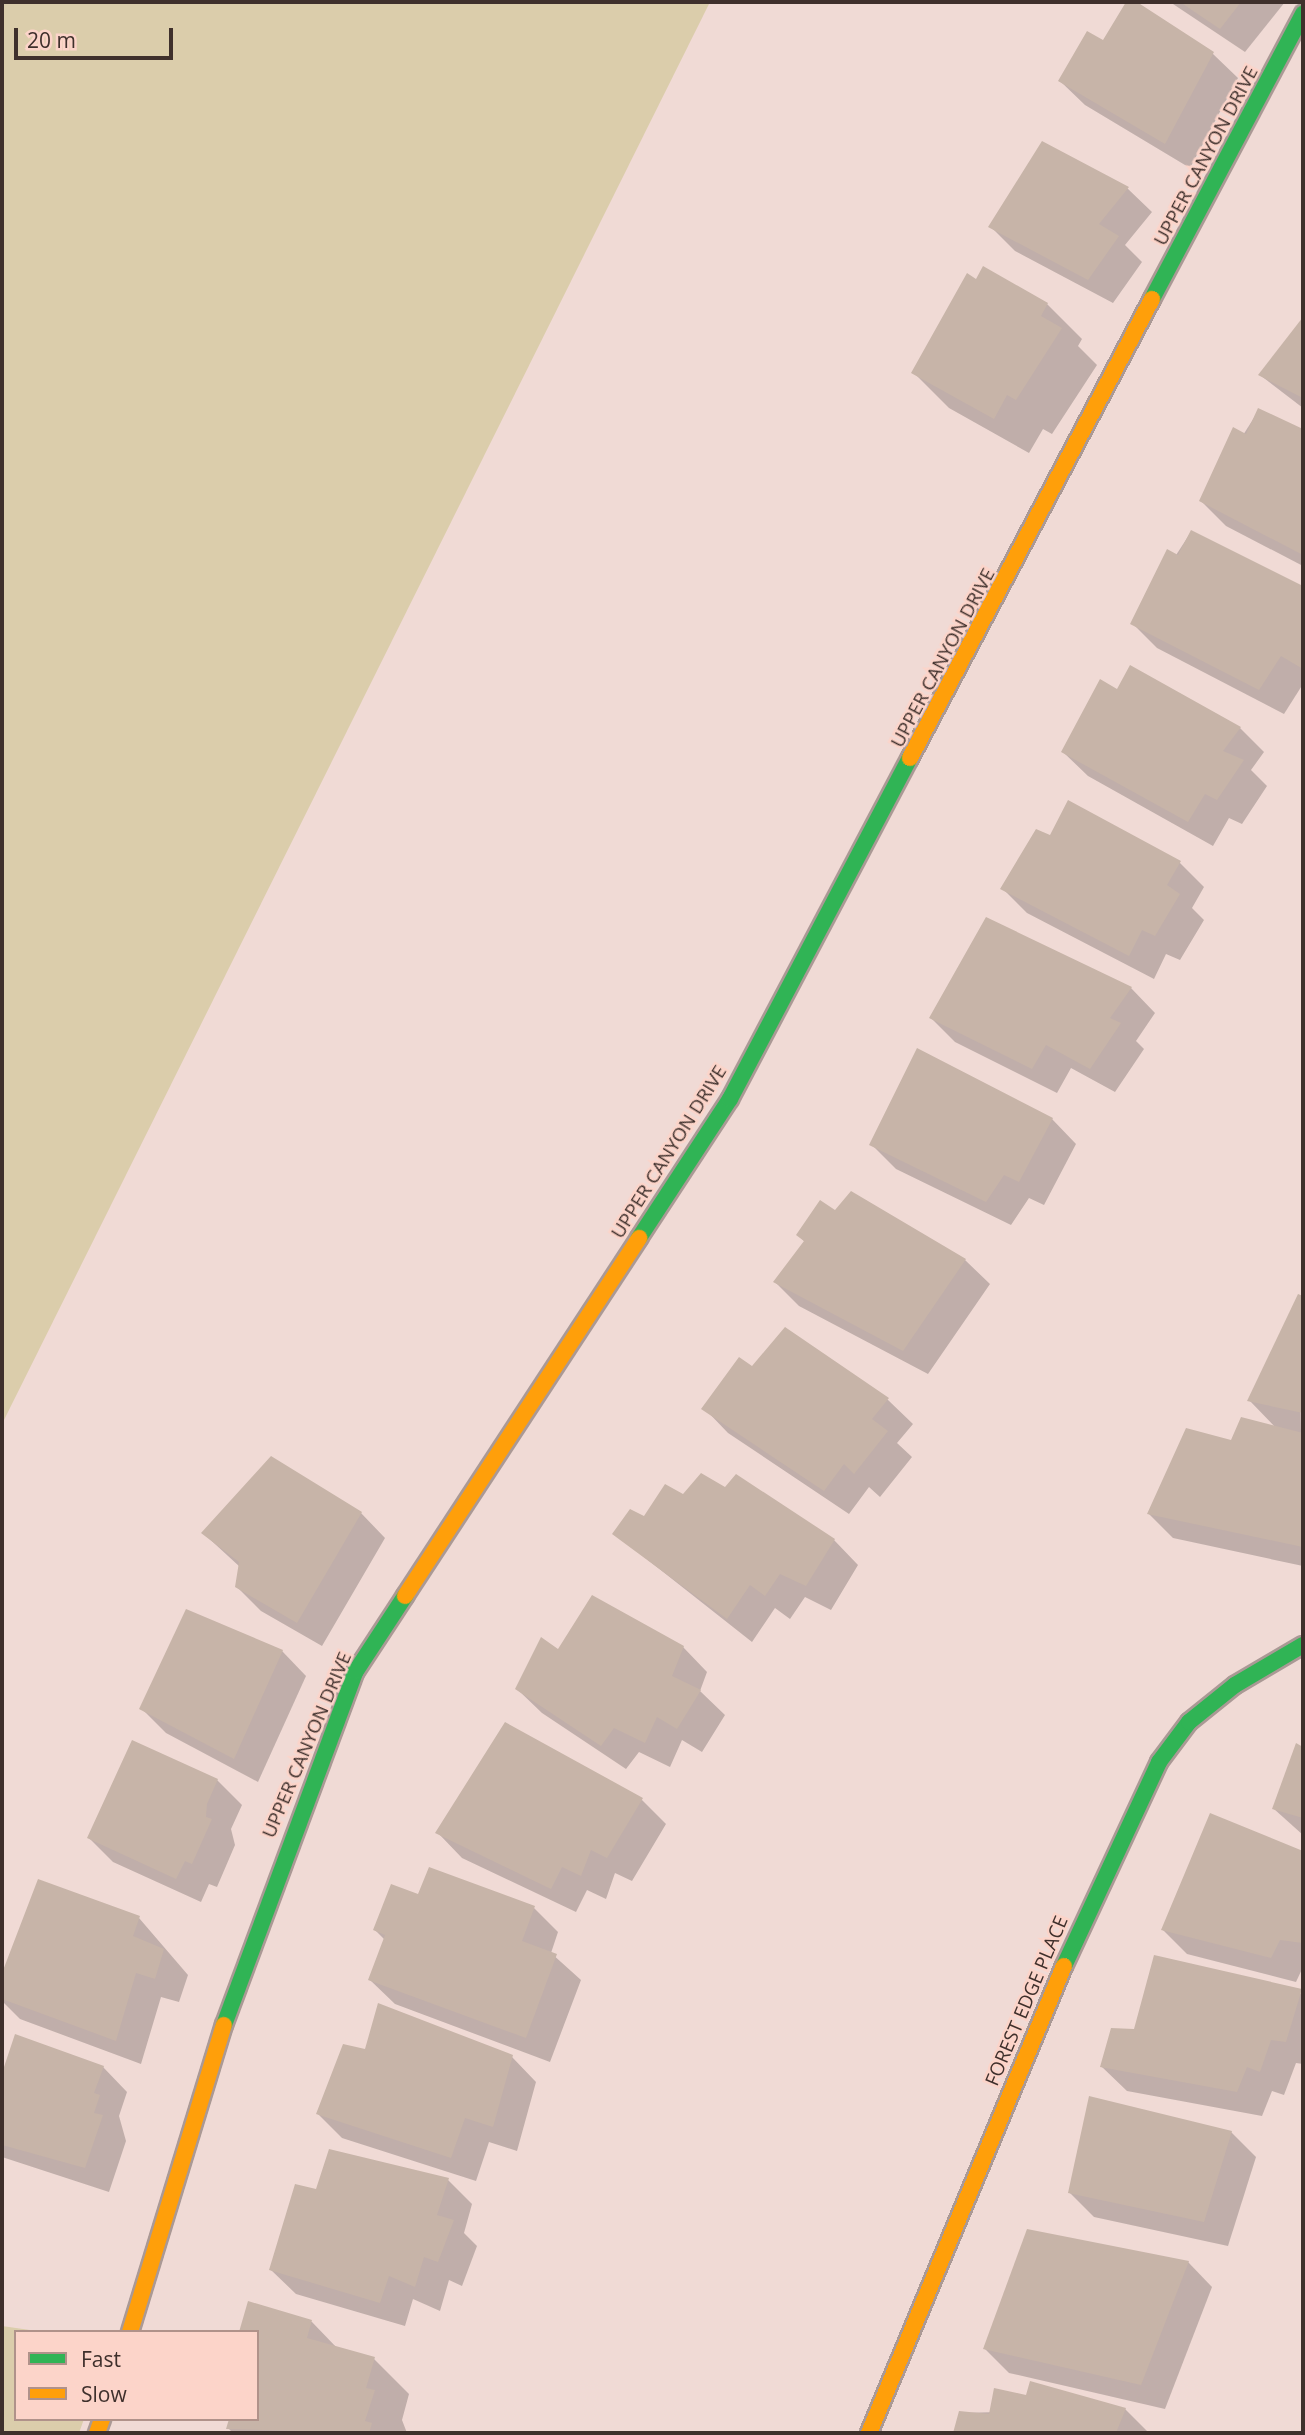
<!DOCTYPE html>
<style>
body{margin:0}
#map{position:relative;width:1305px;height:2435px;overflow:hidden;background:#f0dad5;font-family:"Open Sans",sans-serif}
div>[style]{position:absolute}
.green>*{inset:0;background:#dbcdab}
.shadow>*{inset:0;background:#0003}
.building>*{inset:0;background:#c7b4a8}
.roads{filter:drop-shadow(2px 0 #aa9995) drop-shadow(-2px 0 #aa9995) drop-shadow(0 2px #aa9995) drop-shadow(0 -2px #aa9995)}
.fast>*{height:16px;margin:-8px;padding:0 8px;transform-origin:8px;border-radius:8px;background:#30b455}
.slow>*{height:16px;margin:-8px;padding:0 8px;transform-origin:8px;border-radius:8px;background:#ff9f0a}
span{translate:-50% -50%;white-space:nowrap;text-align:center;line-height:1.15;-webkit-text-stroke:5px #fcd4c9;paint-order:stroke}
.street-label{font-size:19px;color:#3f302c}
.frame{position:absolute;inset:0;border:4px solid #3f302c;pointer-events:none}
.legend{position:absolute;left:14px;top:2330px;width:245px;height:91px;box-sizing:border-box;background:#fcd4c9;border:2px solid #b0928a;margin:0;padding:9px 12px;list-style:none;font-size:21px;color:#3f302c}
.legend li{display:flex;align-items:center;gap:14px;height:35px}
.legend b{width:35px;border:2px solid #b0928a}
.scale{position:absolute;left:14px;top:28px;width:159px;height:32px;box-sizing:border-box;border:4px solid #3f302c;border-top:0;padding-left:9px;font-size:21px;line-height:24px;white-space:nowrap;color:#3f302c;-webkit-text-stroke:5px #fcd4c9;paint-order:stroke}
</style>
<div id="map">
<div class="green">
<div style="clip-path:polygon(2px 2px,710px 2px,2px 1424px)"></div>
<div style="clip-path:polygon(2px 2326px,44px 2332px,16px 2332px,16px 2419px,84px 2419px,79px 2433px,2px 2433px)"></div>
</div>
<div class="shadow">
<div style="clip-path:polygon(1128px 2px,1213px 54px,1238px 78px,1190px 168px,1085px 105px,1060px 81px,1103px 42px)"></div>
<div style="clip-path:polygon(1170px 2px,1285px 2px,1245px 52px)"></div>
<div style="clip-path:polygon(1127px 188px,1152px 212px,1125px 245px,1142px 262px,1113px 303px,1015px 251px,991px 227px)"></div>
<div style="clip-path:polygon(976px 281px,1047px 304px,1082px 339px,1078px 346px,1097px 365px,1052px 434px,1043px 429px,1029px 453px,949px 408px,914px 373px)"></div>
<div style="clip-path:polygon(1303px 320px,1303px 408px,1260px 375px)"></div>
<div style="clip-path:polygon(1259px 410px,1303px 431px,1303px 566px,1226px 526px,1201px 501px)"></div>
<div style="clip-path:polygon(1191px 532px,1303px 588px,1303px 684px,1284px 714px,1157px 648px,1132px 623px)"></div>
<div style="clip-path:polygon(1118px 691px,1240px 728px,1264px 752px,1251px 770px,1267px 786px,1242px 824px,1229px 818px,1213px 846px,1088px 776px,1063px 752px)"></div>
<div style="clip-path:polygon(1051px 837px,1180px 863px,1204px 887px,1192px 908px,1204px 920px,1180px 960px,1166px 954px,1154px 979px,1027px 913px,1002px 888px)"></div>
<div style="clip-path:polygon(1131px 988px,1155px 1013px,1136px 1041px,1144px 1049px,1115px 1092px,1071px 1068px,1057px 1093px,955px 1042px,931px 1018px)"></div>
<div style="clip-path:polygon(1052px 1119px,1076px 1144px,1044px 1205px,1029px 1198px,1011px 1225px,896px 1169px,871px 1144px)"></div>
<div style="clip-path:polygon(851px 1193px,965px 1260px,990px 1284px,928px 1374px,799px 1306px,775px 1282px,805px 1242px,798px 1235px,836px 1212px)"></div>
<div style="clip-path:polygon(1299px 1296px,1303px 1566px,1173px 1538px,1149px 1514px,1232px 1442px,1276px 1428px,1249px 1400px)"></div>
<div style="clip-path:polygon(785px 1329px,888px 1400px,913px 1424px,897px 1443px,912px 1457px,880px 1497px,869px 1487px,849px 1514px,728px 1433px,704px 1408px,752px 1368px)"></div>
<div style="clip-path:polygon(683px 1496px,834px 1540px,858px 1565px,831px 1610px,805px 1597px,790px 1619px,775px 1608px,752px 1642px,615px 1534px)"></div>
<div style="clip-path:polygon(361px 1513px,385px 1538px,322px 1646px,261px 1611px,236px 1586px,240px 1567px,203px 1533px)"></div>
<div style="clip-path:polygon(683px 1647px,707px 1672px,700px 1691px,725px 1715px,702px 1752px,682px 1740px,670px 1767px,639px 1752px,626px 1769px,542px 1713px,517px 1689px,559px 1651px)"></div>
<div style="clip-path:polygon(282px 1651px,306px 1676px,258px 1782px,166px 1733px,141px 1708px)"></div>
<div style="clip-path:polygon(1297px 1746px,1303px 1748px,1303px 1835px,1274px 1809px)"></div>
<div style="clip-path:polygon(217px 1780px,242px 1805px,231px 1829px,235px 1845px,217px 1887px,209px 1884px,201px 1902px,113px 1862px,89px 1838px)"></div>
<div style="clip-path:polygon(642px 1800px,666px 1824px,632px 1881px,615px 1873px,606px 1899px,587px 1890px,576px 1912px,462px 1858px,438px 1833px)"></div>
<div style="clip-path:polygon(1211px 1815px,1303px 1853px,1303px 1967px,1296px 1982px,1187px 1954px,1163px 1930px)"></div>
<div style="clip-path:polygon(39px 1881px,139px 1918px,188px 1975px,179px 2002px,161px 1997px,141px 2064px,20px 2019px,2px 2001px,2px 1978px)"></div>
<div style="clip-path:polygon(534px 1908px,558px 1932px,551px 1953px,581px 1980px,550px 2062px,395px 2004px,370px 1980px,385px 1940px,375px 1930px)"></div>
<div style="clip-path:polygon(1303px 1993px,1303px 2064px,1296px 2063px,1284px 2095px,1272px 2091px,1262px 2116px,1127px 2091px,1102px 2067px,1135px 2030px)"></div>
<div style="clip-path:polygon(16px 2037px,103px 2067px,127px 2092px,119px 2116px,126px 2141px,109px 2192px,2px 2157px,2px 2078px)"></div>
<div style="clip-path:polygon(367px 2051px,512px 2057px,536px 2082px,517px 2151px,489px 2142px,476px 2181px,342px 2138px,318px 2114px)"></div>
<div style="clip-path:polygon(1231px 2132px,1256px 2157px,1228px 2246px,1094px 2217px,1070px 2193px)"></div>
<div style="clip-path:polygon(448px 2180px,472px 2204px,464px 2233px,477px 2246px,462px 2286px,449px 2280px,440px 2311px,413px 2299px,405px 2326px,296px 2294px,271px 2270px,318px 2191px)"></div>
<div style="clip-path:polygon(1188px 2262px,1212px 2287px,1165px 2409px,1009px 2373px,985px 2349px)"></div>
<div style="clip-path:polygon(250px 2303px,312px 2322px,338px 2349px,374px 2359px,409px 2394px,402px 2420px,407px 2433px,233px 2433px,228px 2428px,257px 2419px,257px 2332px)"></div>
<div style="clip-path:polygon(1125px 2409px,1149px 2433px,954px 2433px,960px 2413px)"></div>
</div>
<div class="building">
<div style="clip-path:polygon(1126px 2px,1137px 2px,1214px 52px,1165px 144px,1058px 81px,1087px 31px,1103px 40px)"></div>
<div style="clip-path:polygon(1180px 2px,1241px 2px,1220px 29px)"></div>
<div style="clip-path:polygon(1042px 141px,1129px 187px,1099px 224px,1119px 236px,1088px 280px,988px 227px)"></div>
<div style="clip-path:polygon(983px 266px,1048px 303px,1041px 316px,1062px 328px,1016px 400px,1007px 395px,994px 419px,911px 373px,967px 273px,976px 279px)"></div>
<div style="clip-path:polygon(1303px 317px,1303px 398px,1258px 375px)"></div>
<div style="clip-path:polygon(1258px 408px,1303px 429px,1303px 555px,1199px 501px,1233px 427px,1246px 434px)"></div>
<div style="clip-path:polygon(1191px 530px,1303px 586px,1303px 669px,1281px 656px,1259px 690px,1130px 624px,1167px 549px,1178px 555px)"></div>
<div style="clip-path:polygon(1130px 665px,1241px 727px,1223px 751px,1244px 760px,1217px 800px,1205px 794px,1188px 822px,1061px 752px,1100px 679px,1117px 689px)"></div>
<div style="clip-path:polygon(1068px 800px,1181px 861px,1167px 885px,1180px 894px,1155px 936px,1142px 930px,1129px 956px,1000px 889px,1036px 829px,1050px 835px)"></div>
<div style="clip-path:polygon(986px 917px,1132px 987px,1110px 1018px,1121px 1023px,1090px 1069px,1046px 1045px,1032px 1069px,929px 1018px)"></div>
<div style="clip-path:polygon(917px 1048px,1053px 1118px,1019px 1182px,1004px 1175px,986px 1202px,869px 1145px)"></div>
<div style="clip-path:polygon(851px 1191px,966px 1259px,903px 1351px,773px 1282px,804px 1241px,796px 1235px,820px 1200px,835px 1210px)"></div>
<div style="clip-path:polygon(1298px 1294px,1303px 1296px,1303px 1413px,1247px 1401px)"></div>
<div style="clip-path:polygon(785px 1327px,889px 1398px,872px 1419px,888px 1431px,854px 1474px,844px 1464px,824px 1491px,701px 1409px,739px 1357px,752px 1366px)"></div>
<div style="clip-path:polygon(1241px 1417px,1303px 1433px,1303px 1547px,1147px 1514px,1186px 1428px,1231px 1440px)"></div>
<div style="clip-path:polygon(271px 1456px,362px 1512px,297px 1623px,235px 1587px,239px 1562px,201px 1533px)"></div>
<div style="clip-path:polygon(701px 1473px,725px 1487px,736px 1474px,835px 1539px,806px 1586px,780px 1574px,765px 1596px,750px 1585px,727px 1619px,612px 1534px,630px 1509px,644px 1516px,665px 1484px,683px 1494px)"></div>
<div style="clip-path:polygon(592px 1595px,684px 1646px,672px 1676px,701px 1690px,677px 1729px,657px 1717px,645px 1743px,614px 1728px,601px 1746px,515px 1689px,541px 1637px,558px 1649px)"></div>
<div style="clip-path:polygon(186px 1609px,283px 1650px,234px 1759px,139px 1709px)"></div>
<div style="clip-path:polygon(505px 1722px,643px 1798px,607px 1858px,591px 1850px,581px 1876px,562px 1867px,551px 1889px,435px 1833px)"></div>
<div style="clip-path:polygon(132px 1740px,218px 1779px,207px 1804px,206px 1817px,212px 1819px,192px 1864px,185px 1861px,176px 1879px,87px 1838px)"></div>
<div style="clip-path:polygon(1296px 1743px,1303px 1747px,1303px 1818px,1272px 1809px)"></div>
<div style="clip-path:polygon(1210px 1813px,1303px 1851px,1303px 1943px,1280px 1940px,1271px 1958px,1161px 1930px)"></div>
<div style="clip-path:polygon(429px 1867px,535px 1906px,522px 1941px,557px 1954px,526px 2038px,368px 1980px,385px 1935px,373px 1930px,391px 1884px,418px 1894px)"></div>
<div style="clip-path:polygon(38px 1879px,140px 1916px,133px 1936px,164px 1949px,155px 1979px,136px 1973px,116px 2041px,2px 1999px,2px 1973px)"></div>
<div style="clip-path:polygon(1154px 1955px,1302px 1989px,1286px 2042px,1271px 2040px,1260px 2072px,1247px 2067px,1237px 2092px,1100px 2067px,1111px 2028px,1134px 2029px)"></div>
<div style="clip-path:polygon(378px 2003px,513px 2055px,493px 2127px,465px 2118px,451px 2158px,316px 2114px,343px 2044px,365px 2049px)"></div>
<div style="clip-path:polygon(15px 2034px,104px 2066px,94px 2093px,100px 2095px,94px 2113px,103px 2115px,85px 2168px,2px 2145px,2px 2073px)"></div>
<div style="clip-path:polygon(1089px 2096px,1232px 2131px,1204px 2222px,1068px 2193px)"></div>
<div style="clip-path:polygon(329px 2149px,449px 2178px,437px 2215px,454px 2220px,438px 2262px,424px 2257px,415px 2287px,389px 2276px,380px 2303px,269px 2270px,295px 2184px,316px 2189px)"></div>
<div style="clip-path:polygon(1027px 2229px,1189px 2261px,1141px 2385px,983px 2349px)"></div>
<div style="clip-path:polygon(248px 2301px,312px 2320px,307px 2338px,375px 2357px,366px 2388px,375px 2390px,365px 2421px,372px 2423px,369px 2433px,226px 2429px,229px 2419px,257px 2419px,257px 2332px,239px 2332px)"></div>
<div style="clip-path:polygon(1030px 2381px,1126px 2408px,1116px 2433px,953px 2433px,959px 2411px,989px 2414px,994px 2388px,1026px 2395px)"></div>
</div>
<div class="roads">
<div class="fast">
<div style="left:1152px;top:299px;width:323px;rotate:-62.1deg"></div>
<div style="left:639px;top:1238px;width:166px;rotate:-56.8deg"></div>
<div style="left:730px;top:1099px;width:386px;rotate:-62.2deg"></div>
<div style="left:1064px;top:1966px;width:225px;rotate:-65deg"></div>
<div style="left:1159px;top:1762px;width:50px;rotate:-53.1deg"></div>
<div style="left:1189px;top:1722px;width:59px;rotate:-38.8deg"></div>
<div style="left:1235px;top:1685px;width:79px;rotate:-30.5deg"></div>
<div style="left:224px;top:2025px;width:378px;rotate:-69.6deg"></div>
<div style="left:356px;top:1671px;width:90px;rotate:-56.8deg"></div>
</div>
<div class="slow">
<div style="left:910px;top:758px;width:519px;rotate:-62.2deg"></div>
<div style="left:405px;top:1596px;width:428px;rotate:-56.8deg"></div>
<div style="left:130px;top:2332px;width:321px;rotate:-73deg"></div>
<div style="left:97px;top:2433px;width:15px;rotate:-70deg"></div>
<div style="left:869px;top:2433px;width:506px;rotate:-67.34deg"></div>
</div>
</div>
<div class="street-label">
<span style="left:1206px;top:156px;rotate:-62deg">UPPER CANYON DRIVE</span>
<span style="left:943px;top:658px;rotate:-62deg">UPPER CANYON DRIVE</span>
<span style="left:669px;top:1152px;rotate:-58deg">UPPER CANYON DRIVE</span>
<span style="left:307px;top:1745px;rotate:-67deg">UPPER CANYON DRIVE</span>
<span style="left:1027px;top:2001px;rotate:-67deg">FOREST EDGE PLACE</span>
</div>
<div class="frame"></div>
<ul class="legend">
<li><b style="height:9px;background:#30b455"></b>Fast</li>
<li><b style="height:9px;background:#ff9f0a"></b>Slow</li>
</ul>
<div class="scale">20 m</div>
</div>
